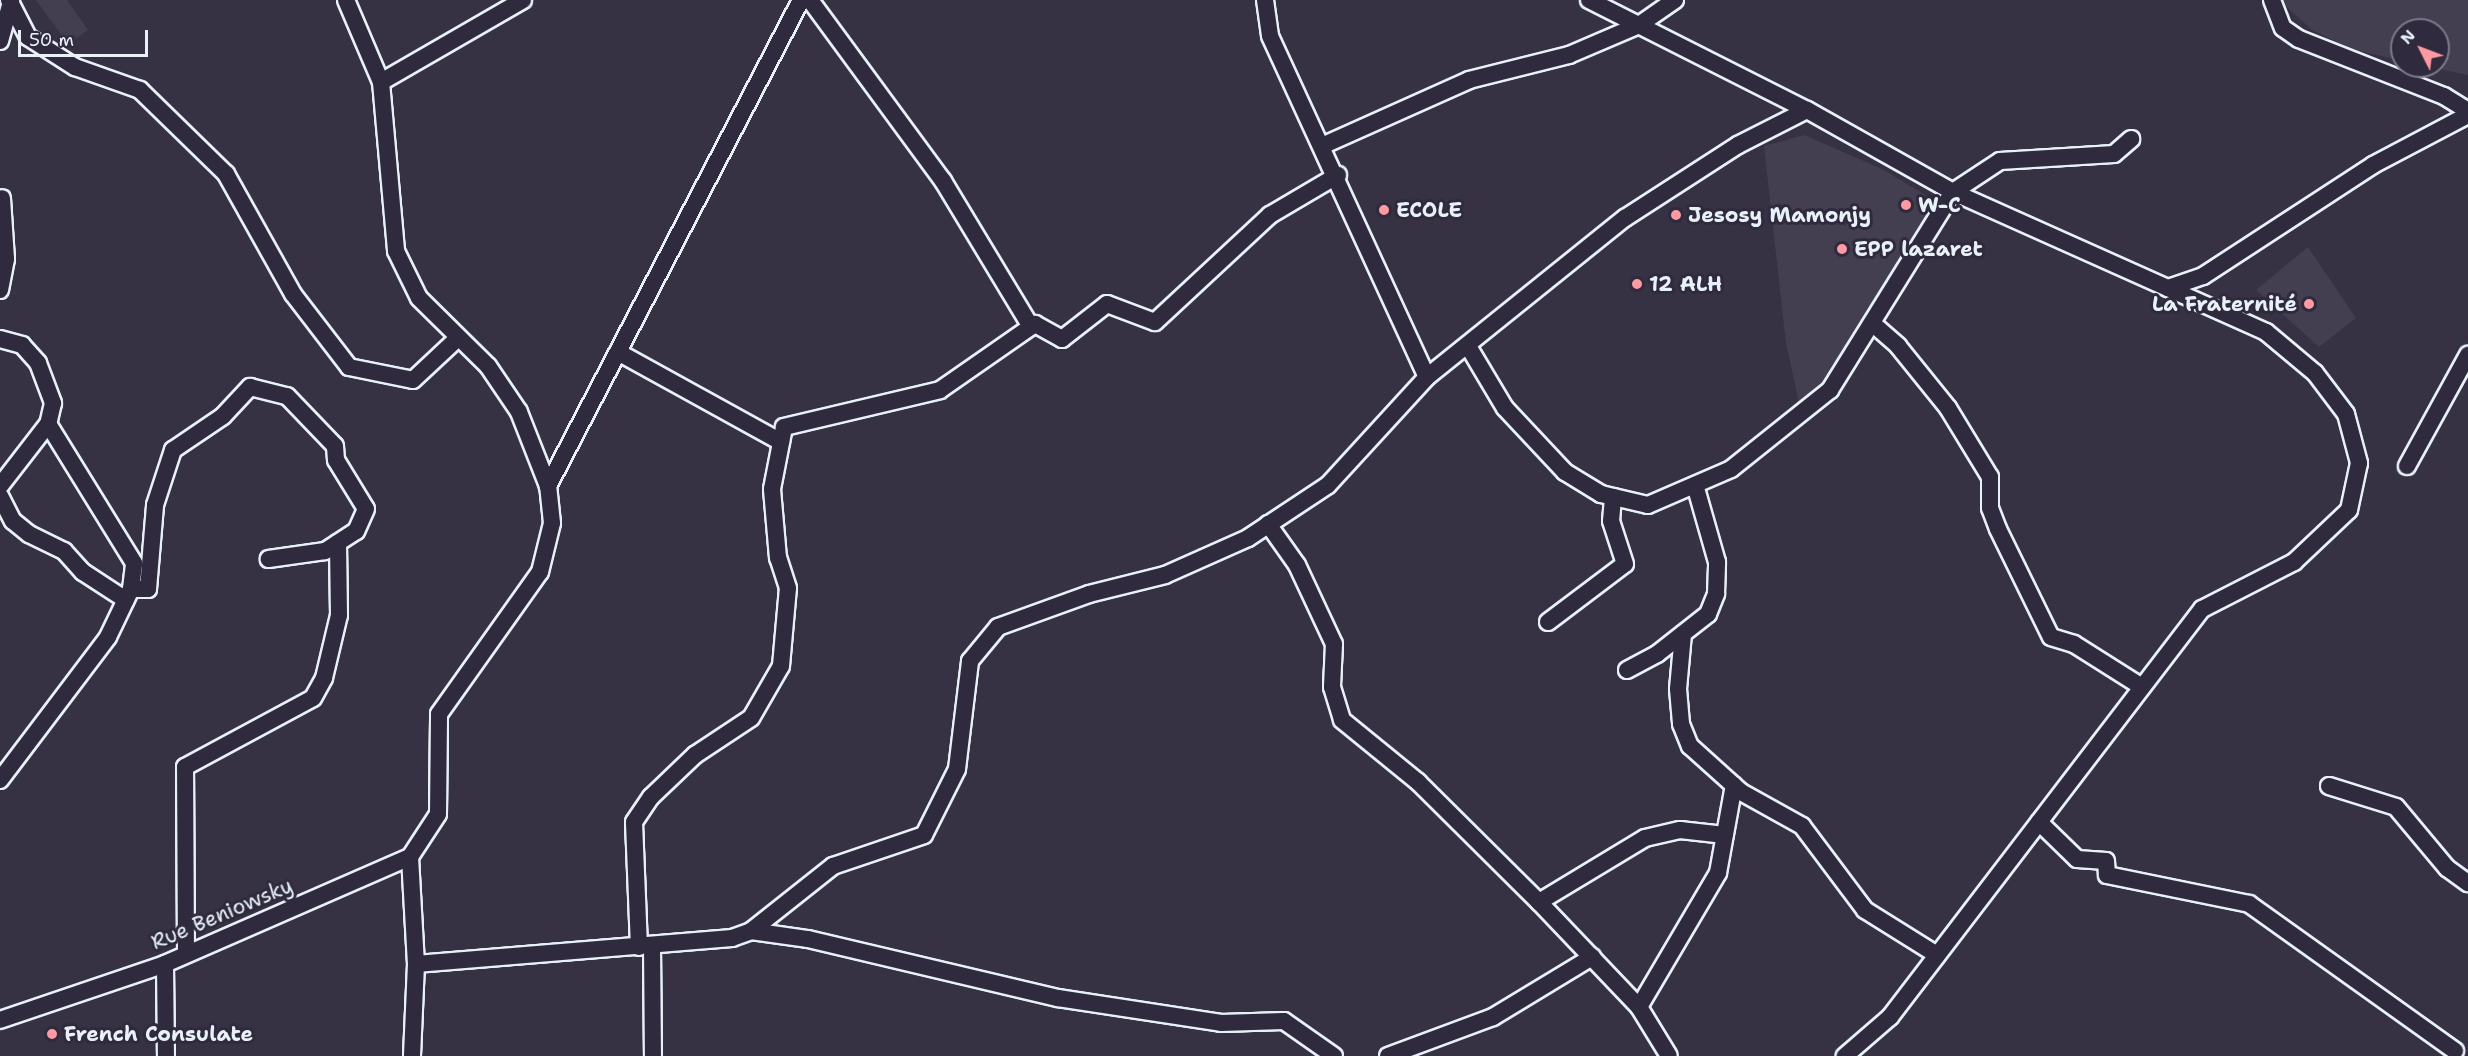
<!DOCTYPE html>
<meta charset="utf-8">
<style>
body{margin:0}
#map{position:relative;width:2468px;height:1056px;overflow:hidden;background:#363244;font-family:"Shantell Sans",sans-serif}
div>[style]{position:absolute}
.built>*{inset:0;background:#433f51}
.roads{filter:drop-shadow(2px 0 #e8f1f8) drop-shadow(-2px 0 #e8f1f8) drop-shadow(0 2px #e8f1f8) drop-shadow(0 -2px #e8f1f8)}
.street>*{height:16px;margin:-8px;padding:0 8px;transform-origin:8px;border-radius:8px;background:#2f2a3d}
.dots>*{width:16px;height:16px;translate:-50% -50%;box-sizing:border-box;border:3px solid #2f2a3d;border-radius:50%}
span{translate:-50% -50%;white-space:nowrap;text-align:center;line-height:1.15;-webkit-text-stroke:6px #2f2a3d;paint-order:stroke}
.poi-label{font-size:21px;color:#e8f1f8;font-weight:700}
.left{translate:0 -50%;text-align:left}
.right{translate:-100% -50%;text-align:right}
.street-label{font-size:21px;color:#e8f1f8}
.north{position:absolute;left:2390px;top:18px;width:60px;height:60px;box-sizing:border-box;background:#2f2a3d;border:2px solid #797a88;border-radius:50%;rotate:312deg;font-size:16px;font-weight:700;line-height:24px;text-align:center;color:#e8f1f8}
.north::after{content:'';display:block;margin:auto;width:21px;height:27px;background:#ff9aa2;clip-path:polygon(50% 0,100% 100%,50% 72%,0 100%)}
.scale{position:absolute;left:18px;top:30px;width:130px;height:27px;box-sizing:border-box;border:3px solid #e8f1f8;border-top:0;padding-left:8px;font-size:18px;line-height:21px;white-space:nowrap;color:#e8f1f8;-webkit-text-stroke:4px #2f2a3d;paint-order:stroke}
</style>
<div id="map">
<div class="built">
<div style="clip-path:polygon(36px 0,67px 0,88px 30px,68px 44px)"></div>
<div style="clip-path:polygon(2279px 0,2468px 0,2468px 75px,2424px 66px,2438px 66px,2438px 30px,2402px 30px,2402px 61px,2348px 48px,2311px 29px)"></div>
<div style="clip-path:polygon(1804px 135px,1882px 169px,1932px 199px,1923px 227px,1818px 392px,1799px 403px,1786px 343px,1764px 146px)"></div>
<div style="clip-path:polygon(2308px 247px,2356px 318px,2319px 347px,2256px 290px)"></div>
</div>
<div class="roads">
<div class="street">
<div style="left:9px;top:0;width:42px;rotate:62.8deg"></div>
<div style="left:28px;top:37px;width:56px;rotate:32.6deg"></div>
<div style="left:75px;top:67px;width:69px;rotate:19.5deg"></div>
<div style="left:140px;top:90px;width:120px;rotate:44.3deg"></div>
<div style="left:226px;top:174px;width:137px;rotate:60.8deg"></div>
<div style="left:293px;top:294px;width:92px;rotate:52.5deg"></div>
<div style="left:349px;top:367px;width:65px;rotate:11.5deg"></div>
<div style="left:413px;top:380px;width:62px;rotate:-43deg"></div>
<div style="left:346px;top:0;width:89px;rotate:66.9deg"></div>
<div style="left:381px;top:82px;width:170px;rotate:84.9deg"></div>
<div style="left:396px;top:251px;width:52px;rotate:63.9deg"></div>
<div style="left:419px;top:298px;width:97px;rotate:44.6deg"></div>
<div style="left:488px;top:366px;width:55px;rotate:56deg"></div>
<div style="left:519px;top:412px;width:79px;rotate:68.6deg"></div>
<div style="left:810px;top:0;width:225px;rotate:53.7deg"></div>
<div style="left:943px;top:181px;width:170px;rotate:58.9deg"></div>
<div style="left:1265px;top:0;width:36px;rotate:82deg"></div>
<div style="left:1270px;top:36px;width:375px;rotate:65.3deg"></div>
<div style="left:1589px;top:0;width:244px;rotate:26.8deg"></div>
<div style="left:1807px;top:110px;width:167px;rotate:29.3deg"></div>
<div style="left:1953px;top:192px;width:343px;rotate:24.1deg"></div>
<div style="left:2266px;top:332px;width:64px;rotate:39.9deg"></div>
<div style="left:2315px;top:373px;width:51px;rotate:52.9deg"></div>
<div style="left:2346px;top:414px;width:51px;rotate:75.1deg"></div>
<div style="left:2359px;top:463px;width:48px;rotate:102deg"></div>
<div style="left:2349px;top:510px;width:76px;rotate:136.6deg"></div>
<div style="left:2294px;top:562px;width:103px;rotate:152.9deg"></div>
<div style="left:2202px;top:609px;width:514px;rotate:127.41deg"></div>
<div style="left:1890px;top:1017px;width:60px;rotate:139.1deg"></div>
<div style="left:2272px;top:0;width:30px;rotate:69deg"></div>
<div style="left:2283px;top:28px;width:19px;rotate:35deg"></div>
<div style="left:2299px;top:39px;width:156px;rotate:21.5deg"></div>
<div style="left:2444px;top:96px;width:28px;rotate:32deg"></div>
<div style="left:0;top:41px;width:41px;rotate:-74.2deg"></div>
<div style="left:381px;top:82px;width:164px;rotate:-30deg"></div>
<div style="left:1324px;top:145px;width:159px;rotate:-24.1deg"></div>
<div style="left:1469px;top:80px;width:103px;rotate:-14deg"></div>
<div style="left:1569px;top:55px;width:76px;rotate:-23.2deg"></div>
<div style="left:1639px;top:25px;width:44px;rotate:-34.8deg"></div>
<div style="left:2168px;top:288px;width:37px;rotate:-19deg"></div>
<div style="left:2203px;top:276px;width:203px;rotate:-33.1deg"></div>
<div style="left:2373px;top:165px;width:107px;rotate:-27.8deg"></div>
<div style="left:0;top:290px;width:32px;rotate:-79deg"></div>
<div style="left:6px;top:259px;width:61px;rotate:-93.8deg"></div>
<div style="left:1872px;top:323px;width:35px;rotate:41deg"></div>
<div style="left:1898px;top:346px;width:80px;rotate:51.1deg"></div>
<div style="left:1948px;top:408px;width:81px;rotate:58.7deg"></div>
<div style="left:1990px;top:477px;width:31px;rotate:90deg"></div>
<div style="left:1990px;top:508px;width:22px;rotate:69deg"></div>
<div style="left:1998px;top:529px;width:120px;rotate:63.9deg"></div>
<div style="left:2051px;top:637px;width:24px;rotate:17deg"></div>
<div style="left:2074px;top:644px;width:80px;rotate:32.3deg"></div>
<div style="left:0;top:339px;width:23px;rotate:15deg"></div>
<div style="left:22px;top:345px;width:24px;rotate:48deg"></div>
<div style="left:38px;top:363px;width:43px;rotate:69.4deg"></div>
<div style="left:53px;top:403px;width:22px;rotate:103deg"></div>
<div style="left:48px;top:424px;width:78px;rotate:127.7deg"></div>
<div style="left:1468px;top:346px;width:72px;rotate:59.2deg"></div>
<div style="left:1505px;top:408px;width:88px;rotate:46.8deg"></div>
<div style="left:1565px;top:472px;width:42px;rotate:31.4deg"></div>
<div style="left:1601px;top:494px;width:48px;rotate:13.2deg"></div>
<div style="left:1648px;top:505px;width:90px;rotate:-23.4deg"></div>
<div style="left:1731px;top:469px;width:127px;rotate:-38.6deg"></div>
<div style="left:1830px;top:390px;width:233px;rotate:-58.2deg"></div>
<div style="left:1953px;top:192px;width:56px;rotate:-33.4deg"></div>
<div style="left:2000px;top:161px;width:114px;rotate:-3.5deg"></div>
<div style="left:2114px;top:154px;width:23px;rotate:-41deg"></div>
<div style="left:618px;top:352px;width:186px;rotate:28.9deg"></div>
<div style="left:2407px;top:466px;width:127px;rotate:-61.2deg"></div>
<div style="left:0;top:496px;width:28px;rotate:63deg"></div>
<div style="left:13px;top:521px;width:21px;rotate:39deg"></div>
<div style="left:29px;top:534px;width:39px;rotate:26deg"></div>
<div style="left:64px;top:551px;width:28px;rotate:48deg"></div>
<div style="left:83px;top:572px;width:51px;rotate:33.1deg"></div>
<div style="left:1268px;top:524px;width:50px;rotate:54.7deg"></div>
<div style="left:1297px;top:565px;width:87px;rotate:64.9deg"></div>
<div style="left:1334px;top:644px;width:43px;rotate:92.7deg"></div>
<div style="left:1332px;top:687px;width:34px;rotate:73deg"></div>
<div style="left:1342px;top:720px;width:98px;rotate:39.2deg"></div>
<div style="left:1418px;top:782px;width:170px;rotate:44.8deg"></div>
<div style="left:1539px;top:902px;width:145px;rotate:46.4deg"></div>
<div style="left:1639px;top:1007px;width:57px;rotate:58.5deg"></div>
<div style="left:131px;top:589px;width:17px"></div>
<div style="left:148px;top:589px;width:84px;rotate:-85.2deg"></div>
<div style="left:155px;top:505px;width:58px;rotate:-71.9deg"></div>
<div style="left:173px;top:450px;width:60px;rotate:-34.2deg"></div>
<div style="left:223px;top:416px;width:40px;rotate:-47deg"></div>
<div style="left:250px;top:387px;width:38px;rotate:14deg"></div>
<div style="left:287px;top:396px;width:69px;rotate:46.2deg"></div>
<div style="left:335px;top:446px;width:14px;rotate:86deg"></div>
<div style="left:336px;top:460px;width:57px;rotate:58.5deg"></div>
<div style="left:366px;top:509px;width:24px;rotate:114deg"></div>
<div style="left:356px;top:531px;width:37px;rotate:147deg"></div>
<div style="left:325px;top:551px;width:57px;rotate:171.9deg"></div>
<div style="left:1548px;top:622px;width:96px;rotate:-37deg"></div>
<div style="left:1625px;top:564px;width:45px;rotate:-108deg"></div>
<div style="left:1611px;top:521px;width:24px;rotate:-85deg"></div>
<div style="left:1683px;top:634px;width:55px;rotate:95.2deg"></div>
<div style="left:1678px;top:689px;width:35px;rotate:85deg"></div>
<div style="left:1681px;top:724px;width:24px;rotate:68deg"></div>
<div style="left:1690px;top:746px;width:69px;rotate:42deg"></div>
<div style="left:1741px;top:792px;width:70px;rotate:29.1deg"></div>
<div style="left:1802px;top:826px;width:105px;rotate:53.1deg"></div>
<div style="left:1865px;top:910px;width:85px;rotate:32deg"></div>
<div style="left:1627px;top:670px;width:34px;rotate:-28deg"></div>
<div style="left:1657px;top:654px;width:65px;rotate:-38.1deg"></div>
<div style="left:1708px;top:614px;width:22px;rotate:-68deg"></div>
<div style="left:1716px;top:594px;width:32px;rotate:-88deg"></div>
<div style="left:1717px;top:562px;width:80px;rotate:-105.9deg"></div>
<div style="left:0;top:780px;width:179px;rotate:-52.9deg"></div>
<div style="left:108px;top:637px;width:53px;rotate:-64.4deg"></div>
<div style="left:131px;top:589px;width:26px;rotate:-83deg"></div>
<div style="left:134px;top:563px;width:163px;rotate:-121.7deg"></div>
<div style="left:2329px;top:786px;width:70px;rotate:17.4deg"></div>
<div style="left:2396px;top:807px;width:80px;rotate:50.1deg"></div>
<div style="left:2447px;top:868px;width:26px;rotate:36deg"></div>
<div style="left:2039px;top:822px;width:53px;rotate:44.2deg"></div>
<div style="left:2077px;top:859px;width:29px;rotate:4deg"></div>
<div style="left:2106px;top:861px;width:14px;rotate:86deg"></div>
<div style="left:2107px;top:875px;width:145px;rotate:11.5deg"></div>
<div style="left:2249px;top:904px;width:253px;rotate:35.5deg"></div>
<div style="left:410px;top:857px;width:107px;rotate:86.8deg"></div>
<div style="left:416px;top:964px;width:92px;rotate:92.5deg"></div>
<div style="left:1539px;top:902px;width:124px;rotate:-31.1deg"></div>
<div style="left:1645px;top:838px;width:36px;rotate:-13deg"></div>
<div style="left:1680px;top:830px;width:45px;rotate:6.3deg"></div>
<div style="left:751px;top:931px;width:58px;rotate:8deg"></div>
<div style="left:808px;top:939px;width:257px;rotate:13.3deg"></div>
<div style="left:1058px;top:998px;width:165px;rotate:8.7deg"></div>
<div style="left:1221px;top:1023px;width:63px;rotate:-1.8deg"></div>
<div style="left:1284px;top:1021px;width:61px;rotate:35deg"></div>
<div style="left:652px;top:946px;width:110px;rotate:89.5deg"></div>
<div style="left:639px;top:947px;width:125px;rotate:-92.3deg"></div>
<div style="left:634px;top:822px;width:30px;rotate:-56deg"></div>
<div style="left:651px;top:797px;width:61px;rotate:-43.7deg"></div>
<div style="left:695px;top:755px;width:67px;rotate:-33.5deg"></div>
<div style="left:751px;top:718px;width:60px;rotate:-60deg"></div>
<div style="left:781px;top:666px;width:78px;rotate:-84.9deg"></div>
<div style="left:788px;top:588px;width:32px;rotate:-108deg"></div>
<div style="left:778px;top:558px;width:69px;rotate:-95deg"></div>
<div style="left:772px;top:489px;width:63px;rotate:-79deg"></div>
<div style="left:784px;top:427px;width:160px;rotate:-13.3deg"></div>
<div style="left:940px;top:390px;width:116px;rotate:-34.8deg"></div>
<div style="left:1035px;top:324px;width:31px;rotate:29deg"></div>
<div style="left:1062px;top:339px;width:57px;rotate:-37.9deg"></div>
<div style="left:1107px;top:304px;width:51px;rotate:20.6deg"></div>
<div style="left:1155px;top:322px;width:157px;rotate:-42.9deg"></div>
<div style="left:1270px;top:215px;width:79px;rotate:-30.5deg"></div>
<div style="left:186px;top:953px;width:186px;rotate:-90.3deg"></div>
<div style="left:185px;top:767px;width:145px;rotate:-28.3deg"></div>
<div style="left:313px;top:698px;width:23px;rotate:-61deg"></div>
<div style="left:324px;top:678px;width:65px;rotate:-76.6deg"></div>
<div style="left:339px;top:615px;width:72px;rotate:-90.8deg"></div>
<div style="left:165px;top:964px;width:92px;rotate:89.4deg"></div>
<div style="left:416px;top:964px;width:317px;rotate:-4.7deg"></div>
<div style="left:732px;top:938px;width:20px;rotate:-20deg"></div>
<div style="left:751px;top:931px;width:105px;rotate:-38.4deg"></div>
<div style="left:833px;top:866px;width:96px;rotate:-18.8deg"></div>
<div style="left:924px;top:835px;width:74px;rotate:-63.4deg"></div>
<div style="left:957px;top:769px;width:109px;rotate:-83.1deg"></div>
<div style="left:970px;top:661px;width:44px;rotate:-50.5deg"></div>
<div style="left:998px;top:627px;width:97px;rotate:-19.9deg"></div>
<div style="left:1089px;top:594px;width:78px;rotate:-14deg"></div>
<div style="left:1165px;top:575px;width:91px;rotate:-24deg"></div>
<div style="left:1248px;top:538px;width:96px;rotate:-33.5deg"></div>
<div style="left:1328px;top:485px;width:147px;rotate:-47.5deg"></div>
<div style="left:1427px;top:377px;width:254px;rotate:-38.8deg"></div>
<div style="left:1625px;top:218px;width:135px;rotate:-32.9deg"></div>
<div style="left:1738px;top:145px;width:77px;rotate:-26.9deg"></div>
<div style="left:1639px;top:1007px;width:156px;rotate:-59.5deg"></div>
<div style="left:1718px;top:873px;width:89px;rotate:-79.7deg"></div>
<div style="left:0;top:1020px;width:174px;rotate:-18.7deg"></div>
<div style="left:165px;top:964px;width:267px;rotate:-23.6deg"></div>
<div style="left:410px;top:857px;width:51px;rotate:-56.9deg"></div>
<div style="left:438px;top:814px;width:100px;rotate:-89.4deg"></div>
<div style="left:439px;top:714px;width:174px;rotate:-54.6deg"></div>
<div style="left:540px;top:572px;width:50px;rotate:-76.2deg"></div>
<div style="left:552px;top:523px;width:37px;rotate:-96deg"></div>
<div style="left:548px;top:486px;width:548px;rotate:-62.5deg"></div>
<div style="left:1388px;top:1056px;width:112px;rotate:-20.4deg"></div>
<div style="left:1493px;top:1017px;width:116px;rotate:-31.2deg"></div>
</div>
</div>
<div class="dots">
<div style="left:1906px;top:205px;background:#ff9aa2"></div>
<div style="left:1384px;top:210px;background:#ff9aa2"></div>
<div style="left:1676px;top:215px;background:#ff9aa2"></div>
<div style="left:1842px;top:249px;background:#ff9aa2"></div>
<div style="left:1637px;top:284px;background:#ff9aa2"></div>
<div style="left:2309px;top:304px;background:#ff9aa2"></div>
<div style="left:52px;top:1034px;background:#ff9aa2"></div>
</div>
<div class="poi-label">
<span class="left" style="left:1918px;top:205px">W-C</span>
<span class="left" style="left:1396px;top:210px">ECOLE</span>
<span class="left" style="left:1688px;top:215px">Jesosy Mamonjy</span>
<span class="left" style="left:1854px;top:249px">EPP lazaret</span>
<span class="left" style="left:1649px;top:284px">12 ALH</span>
<span class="right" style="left:2297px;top:304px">La Fraternité</span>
<span class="left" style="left:64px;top:1034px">French Consulate</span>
</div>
<div class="street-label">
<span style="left:222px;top:914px;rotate:-23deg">Rue Beniowsky</span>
</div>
<div class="north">N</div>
<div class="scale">50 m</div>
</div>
